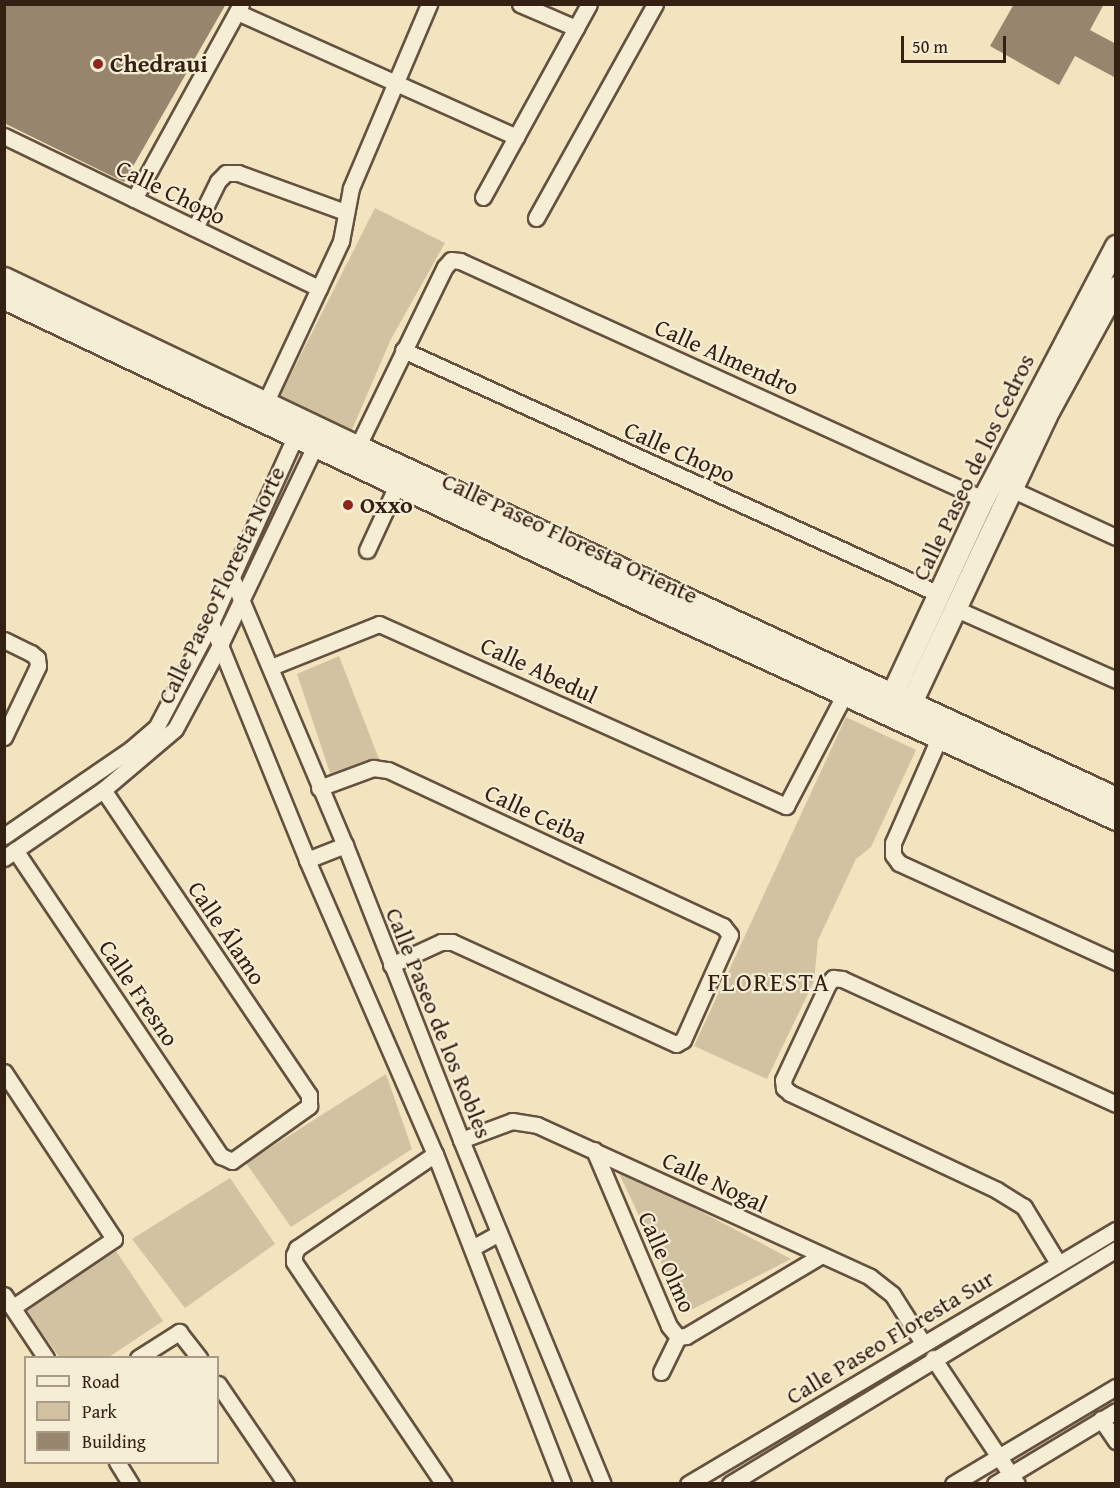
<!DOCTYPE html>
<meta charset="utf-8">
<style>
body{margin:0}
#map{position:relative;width:1120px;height:1488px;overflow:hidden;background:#f1e4bf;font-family:"Gentium Book Plus",serif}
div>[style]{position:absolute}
.green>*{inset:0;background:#d1c3a2}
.building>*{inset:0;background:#97866d}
.roads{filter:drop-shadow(2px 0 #64513f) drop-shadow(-2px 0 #64513f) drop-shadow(0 2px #64513f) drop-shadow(0 -2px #64513f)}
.minor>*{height:15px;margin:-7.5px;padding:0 7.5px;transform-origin:7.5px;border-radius:7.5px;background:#f6edd5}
.secondary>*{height:21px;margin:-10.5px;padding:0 10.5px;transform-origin:10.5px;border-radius:10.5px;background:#f6edd5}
.dots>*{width:16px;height:16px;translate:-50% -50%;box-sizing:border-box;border:3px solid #f6edd5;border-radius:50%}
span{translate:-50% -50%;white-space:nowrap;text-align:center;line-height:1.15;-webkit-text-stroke:4.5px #f6edd5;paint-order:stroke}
.poi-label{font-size:24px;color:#352014;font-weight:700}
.left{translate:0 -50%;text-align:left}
.street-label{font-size:24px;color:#352014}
.neighbourhood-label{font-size:26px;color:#352014;letter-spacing:1.5px}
.frame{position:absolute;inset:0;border:6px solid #352014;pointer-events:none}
.legend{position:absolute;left:24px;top:1356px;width:195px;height:108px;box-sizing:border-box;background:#f6edd5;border:2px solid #a99b88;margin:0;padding:8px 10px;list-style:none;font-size:18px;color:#352014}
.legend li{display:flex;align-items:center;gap:12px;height:30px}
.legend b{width:30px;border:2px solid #a99b88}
.scale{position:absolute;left:901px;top:36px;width:105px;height:27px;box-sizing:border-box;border:3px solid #352014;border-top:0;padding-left:8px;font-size:18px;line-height:21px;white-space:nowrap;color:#352014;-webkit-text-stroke:4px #f6edd5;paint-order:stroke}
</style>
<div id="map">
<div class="green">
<div style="clip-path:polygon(375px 208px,445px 243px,391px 339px,351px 432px,280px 396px)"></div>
<div style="clip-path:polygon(339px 656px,379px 759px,331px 776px,297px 674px)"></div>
<div style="clip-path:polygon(846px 717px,916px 750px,871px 847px,856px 859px,818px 940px,814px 981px,767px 1079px,694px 1046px)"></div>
<div style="clip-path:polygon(386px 1074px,412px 1149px,291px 1227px,246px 1163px)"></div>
<div style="clip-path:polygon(616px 1167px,791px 1259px,685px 1313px)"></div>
<div style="clip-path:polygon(230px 1178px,275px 1244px,185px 1308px,132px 1239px)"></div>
<div style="clip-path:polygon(116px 1251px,163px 1321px,109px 1357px,59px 1357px,25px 1308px)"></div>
</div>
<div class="building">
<div style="clip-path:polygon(4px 4px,226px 4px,124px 182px,4px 123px)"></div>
<div style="clip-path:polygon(1014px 4px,1104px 4px,1090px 30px,1116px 44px,1116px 78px,1075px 56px,1059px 85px,990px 46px)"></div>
</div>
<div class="roads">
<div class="minor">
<div style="left:520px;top:4px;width:61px;rotate:23.2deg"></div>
<div style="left:237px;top:12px;width:306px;rotate:24.1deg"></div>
<div style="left:4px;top:136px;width:350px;rotate:25.8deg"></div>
<div style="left:483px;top:197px;width:220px;rotate:-61.2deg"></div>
<div style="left:134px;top:199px;width:222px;rotate:-61.2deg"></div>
<div style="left:536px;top:218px;width:245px;rotate:-60.9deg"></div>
<div style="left:195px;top:228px;width:52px;rotate:-63.9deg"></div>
<div style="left:218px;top:181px;width:11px;rotate:-45deg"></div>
<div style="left:226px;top:173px;width:12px"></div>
<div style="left:238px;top:173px;width:114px;rotate:20deg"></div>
<div style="left:403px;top:350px;width:589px;rotate:24.48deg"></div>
<div style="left:262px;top:410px;width:187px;rotate:-64.9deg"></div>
<div style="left:341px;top:241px;width:54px;rotate:-79.3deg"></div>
<div style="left:351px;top:188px;width:200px;rotate:-67deg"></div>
<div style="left:354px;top:454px;width:208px;rotate:-64.1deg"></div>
<div style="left:445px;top:267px;width:9px;rotate:-49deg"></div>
<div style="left:451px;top:260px;width:9px;rotate:6deg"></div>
<div style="left:460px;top:261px;width:575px;rotate:24.47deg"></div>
<div style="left:1011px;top:489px;width:115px;rotate:24.6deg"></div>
<div style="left:367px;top:550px;width:72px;rotate:-65.2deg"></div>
<div style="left:232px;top:578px;width:290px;rotate:67.1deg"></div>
<div style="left:345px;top:845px;width:317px;rotate:68.5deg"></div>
<div style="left:461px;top:1140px;width:372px;rotate:67.6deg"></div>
<div style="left:956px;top:609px;width:175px;rotate:23.9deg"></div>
<div style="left:211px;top:623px;width:256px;rotate:67.9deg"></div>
<div style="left:307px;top:860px;width:321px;rotate:66.5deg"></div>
<div style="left:435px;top:1154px;width:354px;rotate:68.8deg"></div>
<div style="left:4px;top:640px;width:30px;rotate:26deg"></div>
<div style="left:31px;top:653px;width:8px;rotate:40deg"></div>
<div style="left:37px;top:658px;width:8px;rotate:83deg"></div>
<div style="left:38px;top:666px;width:79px;rotate:115.6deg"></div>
<div style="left:271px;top:667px;width:116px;rotate:-21.7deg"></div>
<div style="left:379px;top:624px;width:446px;rotate:24.1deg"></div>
<div style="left:786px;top:806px;width:136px;rotate:-62.3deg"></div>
<div style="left:943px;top:729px;width:124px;rotate:113.7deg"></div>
<div style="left:893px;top:843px;width:12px;rotate:90deg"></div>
<div style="left:893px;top:855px;width:10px;rotate:53deg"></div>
<div style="left:899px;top:863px;width:239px;rotate:24.5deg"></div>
<div style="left:319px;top:788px;width:58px;rotate:-20.3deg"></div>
<div style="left:373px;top:768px;width:15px;rotate:8deg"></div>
<div style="left:388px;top:770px;width:370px;rotate:25deg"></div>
<div style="left:723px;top:926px;width:11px;rotate:52deg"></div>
<div style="left:730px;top:935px;width:115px;rotate:114.1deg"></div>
<div style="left:683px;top:1040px;width:8px;rotate:150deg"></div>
<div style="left:676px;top:1044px;width:246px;rotate:-155.5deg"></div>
<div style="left:452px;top:942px;width:11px;rotate:180deg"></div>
<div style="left:441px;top:942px;width:55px;rotate:155.3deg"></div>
<div style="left:4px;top:836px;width:154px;rotate:-34.4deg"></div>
<div style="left:131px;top:749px;width:35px;rotate:-41deg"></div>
<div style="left:157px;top:726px;width:116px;rotate:-62.3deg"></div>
<div style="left:211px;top:623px;width:214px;rotate:-65.7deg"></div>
<div style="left:15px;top:850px;width:369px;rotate:56.1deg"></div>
<div style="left:221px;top:1156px;width:12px;rotate:24deg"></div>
<div style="left:232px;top:1161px;width:95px;rotate:-35.5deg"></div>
<div style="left:309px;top:1106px;width:11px;rotate:-90deg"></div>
<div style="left:309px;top:1095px;width:368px;rotate:-124deg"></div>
<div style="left:4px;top:858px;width:120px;rotate:-34.5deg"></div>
<div style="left:103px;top:790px;width:94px;rotate:-40.3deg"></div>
<div style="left:175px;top:729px;width:95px;rotate:-61.8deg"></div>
<div style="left:220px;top:645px;width:230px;rotate:-64.5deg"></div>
<div style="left:307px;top:860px;width:41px;rotate:-21.5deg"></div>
<div style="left:4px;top:1072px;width:200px;rotate:56.6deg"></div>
<div style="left:114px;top:1239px;width:122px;rotate:146deg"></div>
<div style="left:461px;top:1140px;width:54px;rotate:-20.4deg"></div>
<div style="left:512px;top:1121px;width:25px;rotate:9deg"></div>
<div style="left:537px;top:1125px;width:366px;rotate:24.5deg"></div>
<div style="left:870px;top:1277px;width:28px;rotate:38deg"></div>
<div style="left:892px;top:1294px;width:58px;rotate:57.7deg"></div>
<div style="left:594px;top:1150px;width:191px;rotate:66.9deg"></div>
<div style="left:669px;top:1326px;width:14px;rotate:51deg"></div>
<div style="left:435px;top:1154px;width:167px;rotate:145.7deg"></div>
<div style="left:297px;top:1248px;width:8px;rotate:113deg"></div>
<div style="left:294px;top:1255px;width:7px;rotate:90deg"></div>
<div style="left:294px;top:1262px;width:268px;rotate:56deg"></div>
<div style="left:472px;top:1248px;width:31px;rotate:-29deg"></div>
<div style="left:1058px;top:1263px;width:66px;rotate:-121.3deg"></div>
<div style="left:1024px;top:1207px;width:32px;rotate:-148deg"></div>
<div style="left:997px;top:1190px;width:229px;rotate:-154.9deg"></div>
<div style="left:790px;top:1093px;width:8px;rotate:-140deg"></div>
<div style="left:784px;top:1088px;width:8px;rotate:-97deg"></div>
<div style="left:783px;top:1080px;width:106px;rotate:-64.9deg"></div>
<div style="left:828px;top:984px;width:8px;rotate:-50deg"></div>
<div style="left:833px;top:978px;width:9px;rotate:6deg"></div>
<div style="left:842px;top:979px;width:301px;rotate:24.5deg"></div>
<div style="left:4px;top:1295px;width:76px;rotate:56.3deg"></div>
<div style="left:678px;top:1337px;width:8px;rotate:-7deg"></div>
<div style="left:686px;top:1336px;width:156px;rotate:-30.8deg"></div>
<div style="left:138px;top:1358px;width:49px;rotate:-32.4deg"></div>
<div style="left:179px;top:1332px;width:33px;rotate:52deg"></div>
<div style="left:933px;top:1358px;width:151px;rotate:56.3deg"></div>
<div style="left:661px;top:1372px;width:39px;rotate:-64deg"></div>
<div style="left:218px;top:1384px;width:121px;rotate:55.8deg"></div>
<div style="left:1101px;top:1419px;width:27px;rotate:56deg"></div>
<div style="left:117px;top:1462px;width:26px;rotate:58deg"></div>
<div style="left:688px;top:1484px;width:498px;rotate:-30.7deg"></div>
<div style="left:730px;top:1484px;width:452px;rotate:-31.3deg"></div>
<div style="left:953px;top:1484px;width:190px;rotate:-30.8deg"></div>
<div style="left:995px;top:1484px;width:141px;rotate:-31.1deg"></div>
</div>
<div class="secondary">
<div style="left:4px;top:278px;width:391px;rotate:25.5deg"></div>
<div style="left:357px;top:446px;width:837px;rotate:24.88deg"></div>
<div style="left:4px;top:298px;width:725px;rotate:25.4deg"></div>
<div style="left:659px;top:609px;width:503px;rotate:24.68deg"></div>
<div style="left:886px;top:707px;width:230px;rotate:-65deg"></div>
<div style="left:983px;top:499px;width:286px;rotate:-62.3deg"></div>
<div style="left:905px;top:715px;width:331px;rotate:-64.8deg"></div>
<div style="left:1046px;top:415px;width:146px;rotate:-61.3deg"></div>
</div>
</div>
<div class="dots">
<div style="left:98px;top:64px;background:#8f2418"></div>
<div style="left:348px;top:505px;background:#8f2418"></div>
</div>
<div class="poi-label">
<span class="left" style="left:110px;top:64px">Chedraui</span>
<span class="left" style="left:360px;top:505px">Oxxo</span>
</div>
<div class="street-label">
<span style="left:171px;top:192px;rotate:26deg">Calle Chopo</span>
<span style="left:727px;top:357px;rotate:24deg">Calle Almendro</span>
<span style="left:680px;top:452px;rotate:24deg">Calle Chopo</span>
<span style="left:973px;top:467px;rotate:-64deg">Calle Paseo de los Cedros</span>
<span style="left:570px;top:538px;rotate:25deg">Calle Paseo Floresta Oriente</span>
<span style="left:221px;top:585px;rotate:-64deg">Calle Paseo Floresta Norte</span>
<span style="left:539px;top:670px;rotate:25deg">Calle Abedul</span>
<span style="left:536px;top:814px;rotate:25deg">Calle Ceiba</span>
<span style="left:227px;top:933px;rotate:56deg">Calle Álamo</span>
<span style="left:139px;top:993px;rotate:56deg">Calle Fresno</span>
<span style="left:439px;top:1023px;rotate:68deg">Calle Paseo de los Robles</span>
<span style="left:715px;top:1182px;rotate:25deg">Calle Nogal</span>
<span style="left:667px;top:1262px;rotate:66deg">Calle Olmo</span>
<span style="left:890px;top:1337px;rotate:-31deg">Calle Paseo Floresta Sur</span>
</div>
<div class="neighbourhood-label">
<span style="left:769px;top:982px">FLORESTA</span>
</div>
<div class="frame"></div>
<ul class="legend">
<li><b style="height:8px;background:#f6edd5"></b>Road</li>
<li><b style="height:16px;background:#d1c3a2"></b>Park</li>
<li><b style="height:16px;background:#97866d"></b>Building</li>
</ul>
<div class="scale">50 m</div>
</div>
